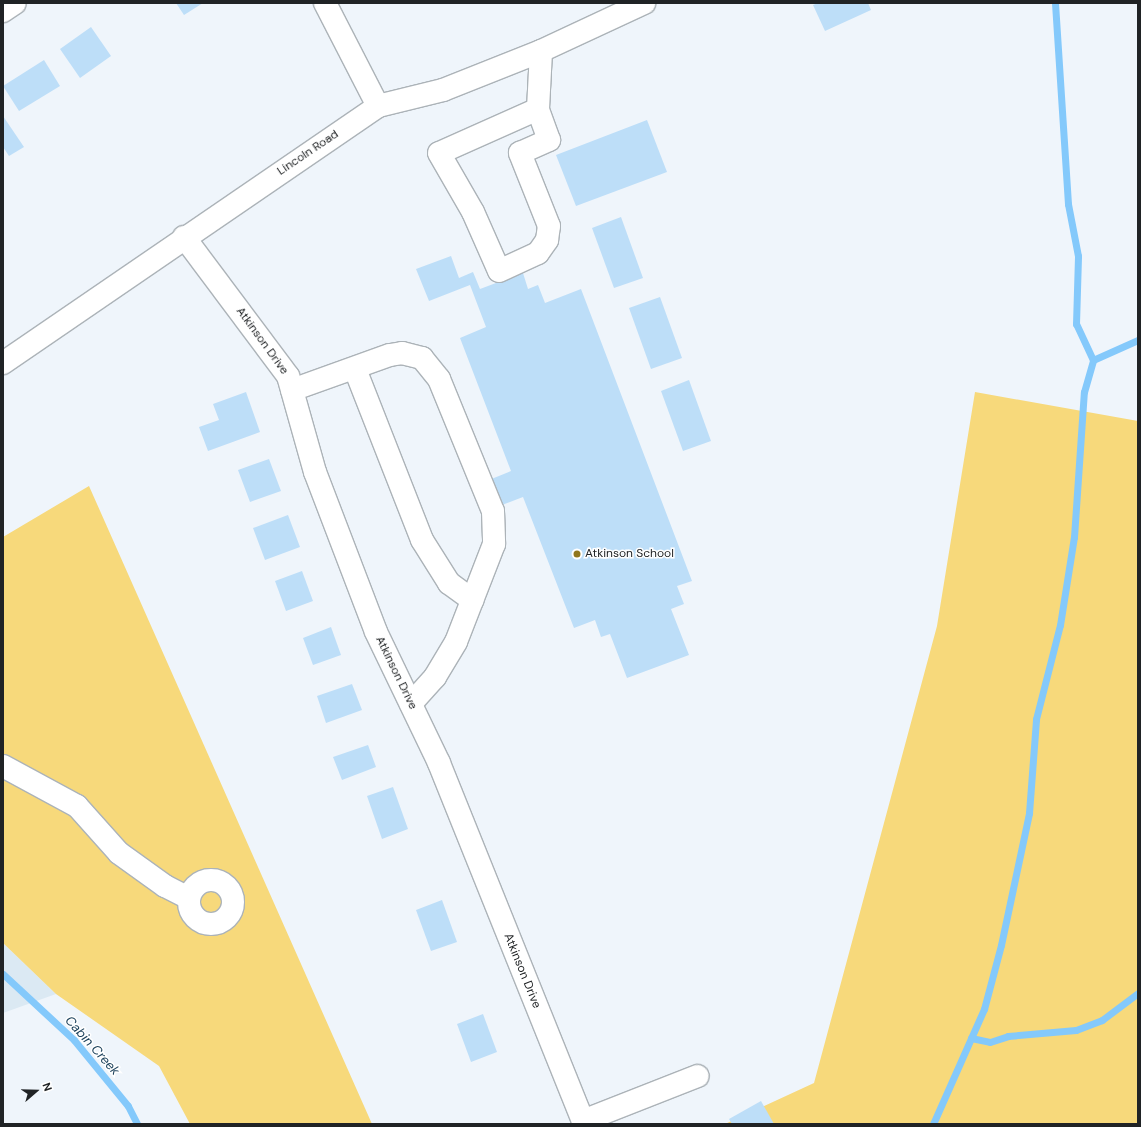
<!DOCTYPE html>
<style>
body{margin:0}
#map{position:relative;width:1141px;height:1127px;overflow:hidden;background:#eff5fb;font-family:"DM Sans",sans-serif}
div>[style]{position:absolute}
.built>*{inset:0;background:#dbe9f3}
.green>*{inset:0;background:#f7d97b}
.stream>*{height:7px;margin:-3.5px;padding:0 3.5px;transform-origin:3.5px;border-radius:3.5px;background:#84c9fb}
.building>*{inset:0;background:#bddef8}
.roads{filter:drop-shadow(1px 0 #acb3b8) drop-shadow(-1px 0 #acb3b8) drop-shadow(0 1px #acb3b8) drop-shadow(0 -1px #acb3b8)}
.minor>*{height:22px;margin:-11px;padding:0 11px;transform-origin:11px;border-radius:11px;background:#fff}
.minor>.ring{margin:-11px;padding:0;box-sizing:content-box;background:none;border:22px solid #fff;border-radius:50%}
.dots>*{width:11px;height:11px;translate:-50% -50%;box-sizing:border-box;border:2px solid #fff;border-radius:50%}
span{translate:-50% -50%;white-space:nowrap;text-align:center;line-height:1.15;-webkit-text-stroke:3px #fff;paint-order:stroke}
.street-label{font-size:12px;color:#202325}
.poi-label{font-size:12px;color:#202325}
.left{translate:0 -50%;text-align:left}
.water-label{font-size:13px;color:#183e58;font-style:italic}
.frame{position:absolute;inset:0;border:4px solid #202325;pointer-events:none}
.north{position:absolute;left:16px;top:1071px;width:40px;height:40px;-webkit-text-stroke:3px #fff;paint-order:stroke;rotate:70deg;font-size:11px;font-weight:700;line-height:16px;text-align:center;color:#202325}
.north::after{content:'';display:block;margin:auto;width:14px;height:18px;background:#202325;clip-path:polygon(50% 0,100% 100%,50% 72%,0 100%)}
</style>
<div id="map">
<div class="built">
<div style="clip-path:polygon(3px 943px,56px 994px,3px 1013px)"></div>
</div>
<div class="green">
<div style="clip-path:polygon(975px 392px,1138px 421px,1138px 1124px,725px 1124px,814px 1083px,937px 626px)"></div>
<div style="clip-path:polygon(89px 486px,372px 1124px,190px 1124px,159px 1066px,56px 994px,3px 943px,3px 537px)"></div>
</div>
<div class="stream">
<div style="left:1093px;top:360px;width:49px;rotate:-24deg"></div>
<div style="left:3px;top:974px;width:97px;rotate:42.9deg"></div>
<div style="left:74px;top:1040px;width:85px;rotate:50.7deg"></div>
<div style="left:128px;top:1106px;width:20px;rotate:63deg"></div>
<div style="left:971px;top:1038px;width:19px;rotate:12deg"></div>
<div style="left:990px;top:1042px;width:19px;rotate:-18deg"></div>
<div style="left:1008px;top:1036px;width:68px;rotate:-5deg"></div>
<div style="left:1076px;top:1030px;width:28px;rotate:-21deg"></div>
<div style="left:1102px;top:1020px;width:45px;rotate:-36.9deg"></div>
<div style="left:933px;top:1124px;width:126px;rotate:-66.1deg"></div>
<div style="left:984px;top:1009px;width:66px;rotate:-75.1deg"></div>
<div style="left:1001px;top:945px;width:135px;rotate:-78deg"></div>
<div style="left:1029px;top:813px;width:94px;rotate:-85.7deg"></div>
<div style="left:1036px;top:719px;width:97px;rotate:-75.7deg"></div>
<div style="left:1060px;top:625px;width:89px;rotate:-81deg"></div>
<div style="left:1074px;top:537px;width:145px;rotate:-86.1deg"></div>
<div style="left:1084px;top:392px;width:33px;rotate:-74deg"></div>
<div style="left:1093px;top:360px;width:40px;rotate:-115deg"></div>
<div style="left:1076px;top:324px;width:68px;rotate:-88.3deg"></div>
<div style="left:1078px;top:256px;width:53px;rotate:-100.9deg"></div>
<div style="left:1068px;top:204px;width:201px;rotate:-93.7deg"></div>
</div>
<div class="building">
<div style="clip-path:polygon(176px 3px,203px 3px,184px 15px)"></div>
<div style="clip-path:polygon(818px 3px,868px 3px,871px 10px,825px 31px,813px 5px)"></div>
<div style="clip-path:polygon(91px 27px,111px 56px,80px 78px,60px 49px)"></div>
<div style="clip-path:polygon(44px 60px,60px 86px,19px 111px,3px 86px)"></div>
<div style="clip-path:polygon(3px 116px,24px 147px,9px 156px,3px 147px)"></div>
<div style="clip-path:polygon(647px 120px,667px 172px,576px 206px,556px 155px)"></div>
<div style="clip-path:polygon(621px 217px,643px 278px,614px 288px,592px 228px)"></div>
<div style="clip-path:polygon(451px 256px,459px 278px,473px 272px,480px 289px,523px 273px,528px 289px,538px 285px,545px 303px,581px 289px,692px 581px,677px 586px,684px 604px,671px 609px,689px 655px,627px 678px,610px 634px,601px 637px,595px 620px,574px 628px,523px 497px,499px 506px,489px 480px,511px 471px,460px 338px,486px 327px,470px 285px,429px 301px,416px 269px)"></div>
<div style="clip-path:polygon(660px 297px,682px 358px,651px 369px,629px 308px)"></div>
<div style="clip-path:polygon(689px 380px,711px 441px,683px 451px,661px 391px)"></div>
<div style="clip-path:polygon(246px 392px,260px 432px,208px 451px,199px 427px,219px 420px,213px 404px)"></div>
<div style="clip-path:polygon(269px 459px,281px 491px,250px 502px,238px 470px)"></div>
<div style="clip-path:polygon(288px 515px,300px 547px,265px 560px,253px 528px)"></div>
<div style="clip-path:polygon(302px 571px,313px 601px,286px 611px,275px 581px)"></div>
<div style="clip-path:polygon(331px 627px,341px 655px,313px 665px,303px 638px)"></div>
<div style="clip-path:polygon(352px 684px,362px 710px,326px 723px,317px 696px)"></div>
<div style="clip-path:polygon(368px 745px,376px 767px,342px 780px,333px 757px)"></div>
<div style="clip-path:polygon(393px 787px,408px 829px,382px 839px,367px 796px)"></div>
<div style="clip-path:polygon(442px 900px,457px 942px,431px 951px,416px 910px)"></div>
<div style="clip-path:polygon(483px 1014px,497px 1052px,471px 1062px,457px 1024px)"></div>
<div style="clip-path:polygon(761px 1101px,774px 1124px,732px 1124px,729px 1119px)"></div>
</div>
<div class="roads">
<div class="minor">
<div style="left:325px;top:3px;width:116px;rotate:62.8deg"></div>
<div style="left:3px;top:11px;width:14px;rotate:-34deg"></div>
<div style="left:538px;top:109px;width:108px;rotate:156deg"></div>
<div style="left:439px;top:153px;width:68px;rotate:60deg"></div>
<div style="left:473px;top:212px;width:64px;rotate:66.2deg"></div>
<div style="left:499px;top:271px;width:43px;rotate:-24.8deg"></div>
<div style="left:538px;top:253px;width:16px;rotate:-55deg"></div>
<div style="left:547px;top:240px;width:14px;rotate:-82deg"></div>
<div style="left:549px;top:226px;width:79px;rotate:-111.7deg"></div>
<div style="left:520px;top:153px;width:32px;rotate:-24deg"></div>
<div style="left:549px;top:140px;width:33px;rotate:-110deg"></div>
<div style="left:538px;top:109px;width:58px;rotate:-87deg"></div>
<div style="left:184px;top:237px;width:174px;rotate:53.2deg"></div>
<div style="left:288px;top:376px;width:100px;rotate:74.3deg"></div>
<div style="left:315px;top:472px;width:171px;rotate:69.1deg"></div>
<div style="left:376px;top:632px;width:145px;rotate:64.3deg"></div>
<div style="left:439px;top:763px;width:389px;rotate:68.1deg"></div>
<div style="left:3px;top:363px;width:455px;rotate:-34.4deg"></div>
<div style="left:378px;top:106px;width:67px;rotate:-13.8deg"></div>
<div style="left:443px;top:90px;width:105px;rotate:-21.7deg"></div>
<div style="left:541px;top:51px;width:114px;rotate:-25deg"></div>
<div style="left:355px;top:369px;width:184px;rotate:68.6deg"></div>
<div style="left:422px;top:540px;width:51px;rotate:57.9deg"></div>
<div style="left:449px;top:583px;width:29px;rotate:36deg"></div>
<div style="left:292px;top:390px;width:104px;rotate:-19.7deg"></div>
<div style="left:390px;top:355px;width:12px;rotate:-9deg"></div>
<div style="left:402px;top:353px;width:21px;rotate:14deg"></div>
<div style="left:422px;top:358px;width:27px;rotate:51deg"></div>
<div style="left:439px;top:379px;width:143px;rotate:67.8deg"></div>
<div style="left:493px;top:511px;width:33px;rotate:88deg"></div>
<div style="left:494px;top:544px;width:105px;rotate:111.2deg"></div>
<div style="left:456px;top:642px;width:41px;rotate:121deg"></div>
<div style="left:435px;top:677px;width:36px;rotate:132deg"></div>
<div style="left:3px;top:766px;width:84px;rotate:28.4deg"></div>
<div style="left:77px;top:806px;width:63px;rotate:48.2deg"></div>
<div style="left:119px;top:853px;width:57px;rotate:35.7deg"></div>
<div style="left:165px;top:886px;width:27px;rotate:27deg"></div>
<div class="ring" style="left:189px;top:880px;width:22px;height:22px"></div>
<div style="left:583px;top:1121px;width:123px;rotate:-21.4deg"></div>
</div>
</div>
<div class="dots">
<div style="left:577px;top:554px;background:#91771d"></div>
</div>
<div class="street-label">
<span style="left:308px;top:153px;rotate:-34deg">Lincoln Road</span>
<span style="left:262px;top:341px;rotate:54deg">Atkinson Drive</span>
<span style="left:396px;top:673px;rotate:64deg">Atkinson Drive</span>
<span style="left:522px;top:971px;rotate:68deg">Atkinson Drive</span>
</div>
<div class="poi-label">
<span class="left" style="left:585px;top:554px">Atkinson School</span>
</div>
<div class="water-label">
<span style="left:92px;top:1046px;rotate:48deg">Cabin Creek</span>
</div>
<div class="frame"></div>
<div class="north">N</div>
</div>
